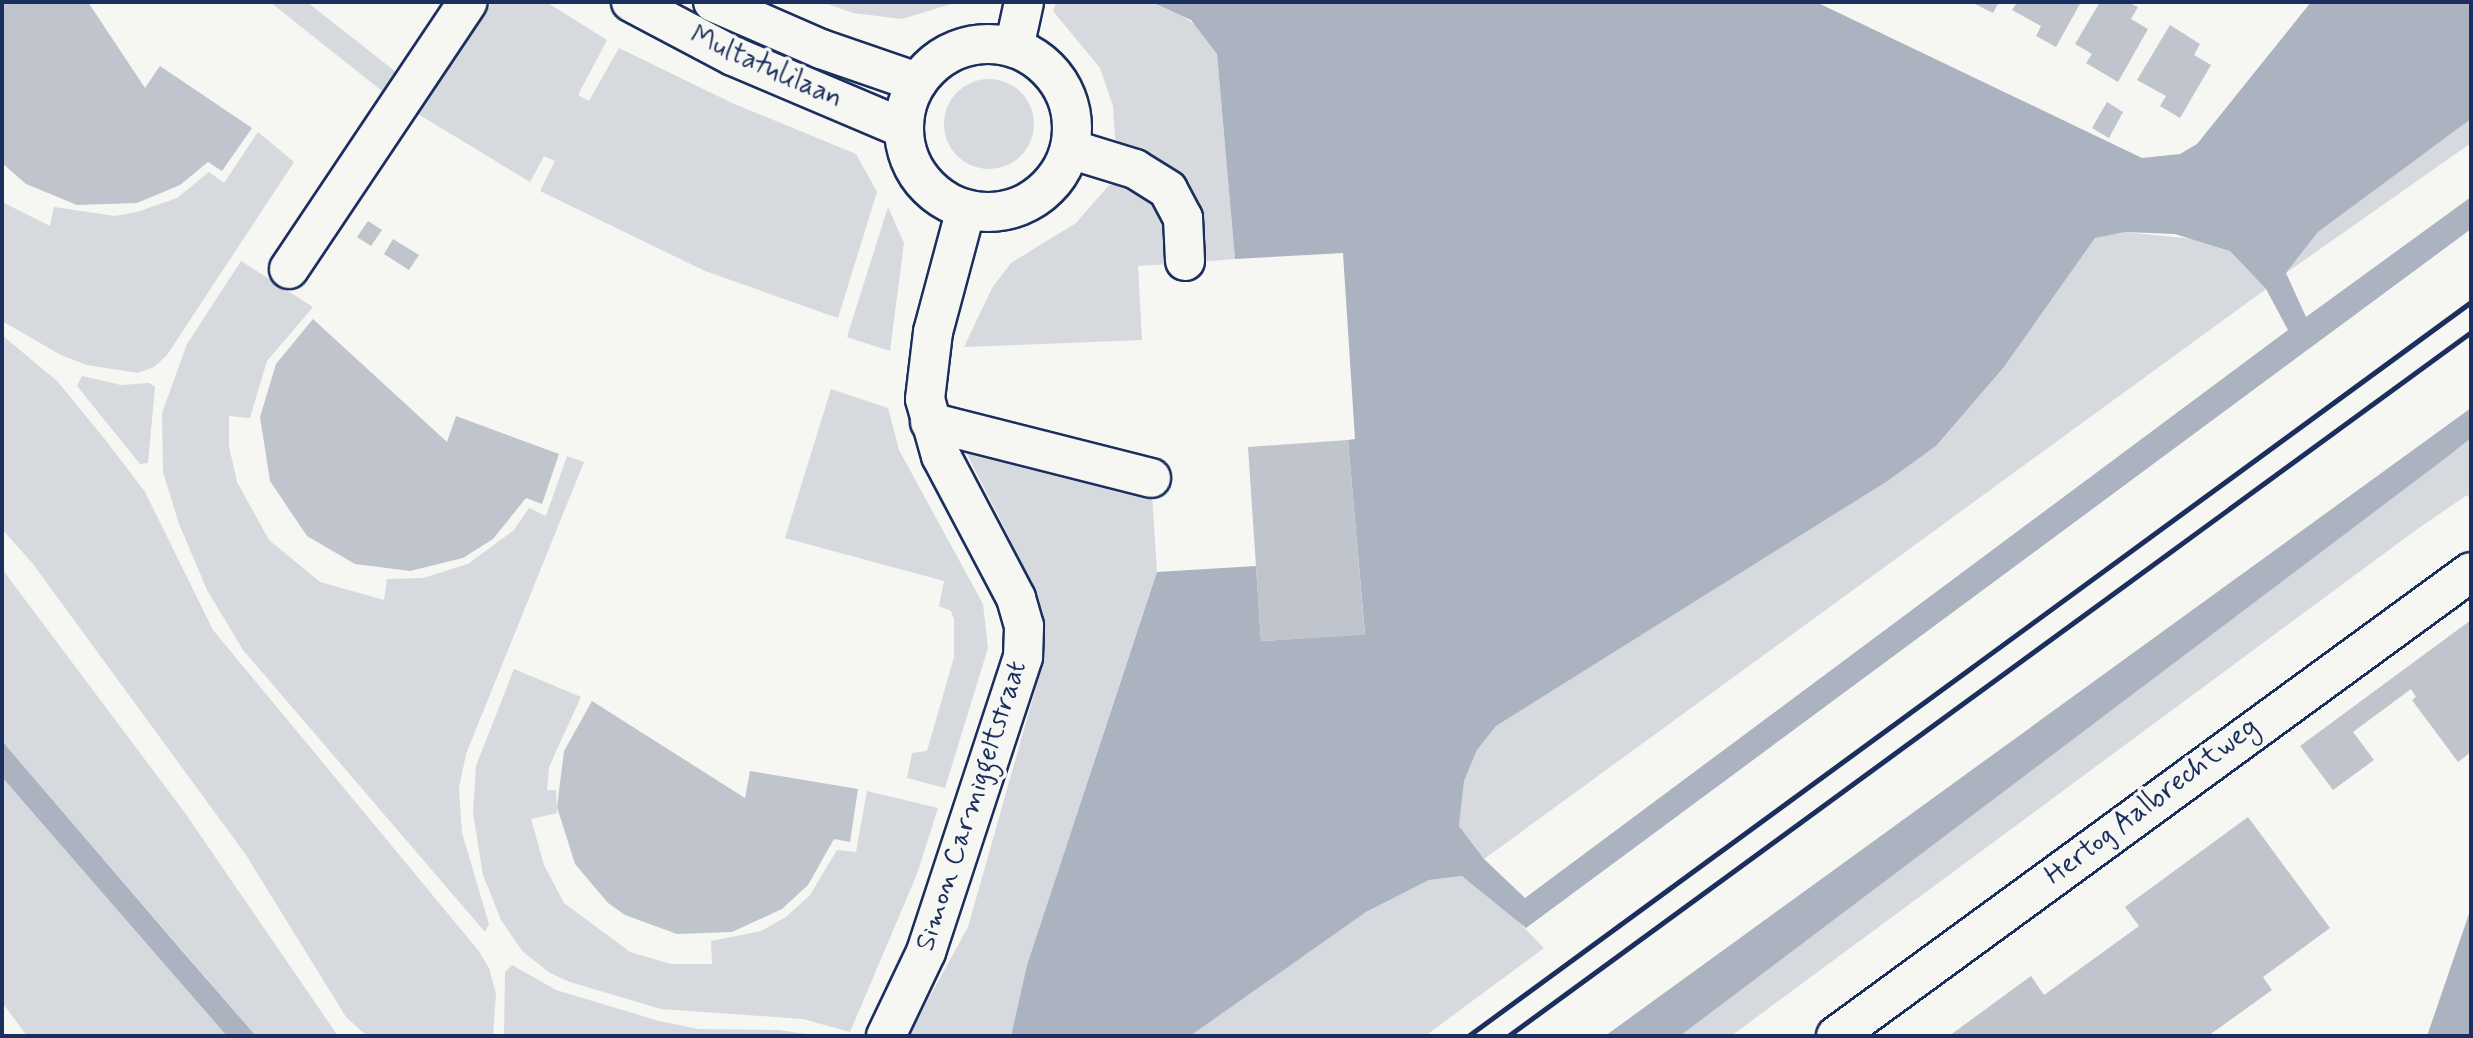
<!DOCTYPE html>
<style>
body{margin:0}
#map{position:relative;width:2473px;height:1038px;overflow:hidden;background:#f6f6f2;font-family:Mynerve,sans-serif}
div>[style]{position:absolute}
.green>*{inset:0;background:#d6d9dd}
.round{border-radius:50%}
.water>*{inset:0;background:#abb2c0}
.building>*{inset:0;background:#c0c4cd}
.roads{filter:drop-shadow(2px 0 #1b2f5e) drop-shadow(-2px 0 #1b2f5e) drop-shadow(0 2px #1b2f5e) drop-shadow(0 -2px #1b2f5e)}
.minor>*{height:38px;margin:-19px;padding:0 19px;transform-origin:19px;border-radius:19px;background:#f6f6f2}
.minor>.ring{margin:-19px;padding:0;box-sizing:content-box;background:none;border:38px solid #f6f6f2;border-radius:50%}
.rail>*{height:5px;margin:-2.5px;padding:0 2.5px;transform-origin:2.5px;border-radius:2.5px;background:#1b2f5e}
span{translate:-50% -50%;white-space:nowrap;text-align:center;line-height:1.15;-webkit-text-stroke:7px #f6f6f2;paint-order:stroke}
.street-label{font-size:28px;color:#1b2f5e}
.frame{position:absolute;inset:0;border:4px solid #1b2f5e;pointer-events:none}
</style>
<div id="map">
<div class="green">
<div style="clip-path:polygon(270px 2px,307px 2px,396px 72px,382px 91px)"></div>
<div style="clip-path:polygon(492px 2px,546px 2px,607px 40px,578px 95px,589px 101px,619px 48px,732px 103px,856px 154px,877px 192px,838px 318px,705px 271px,540px 191px,555px 161px,544px 156px,530px 182px,418px 114px)"></div>
<div style="clip-path:polygon(822px 2px,958px 2px,902px 19px,853px 13px)"></div>
<div style="clip-path:polygon(1056px 2px,1152px 2px,1169px 7px,1200px 28px,1217px 54px,1235px 259px,1197px 262px,1139px 154px,1115px 139px,1113px 106px,1100px 68px,1053px 11px)"></div>
<div class="round" style="left:944px;top:79px;width:90px;height:90px"></div>
<div style="clip-path:polygon(2471px 119px,2471px 143px,2286px 273px,2318px 232px)"></div>
<div style="clip-path:polygon(258px 132px,294px 162px,167px 355px,154px 367px,138px 373px,87px 365px,61px 355px,2px 321px,2px 202px,50px 226px,54px 207px,115px 216px,137px 212px,177px 198px,209px 172px,224px 183px)"></div>
<div style="clip-path:polygon(1129px 184px,1161px 206px,1165px 225px,1169px 264px,1138px 266px,1142px 340px,964px 347px,992px 288px,1011px 263px,1076px 223px,1109px 185px)"></div>
<div style="clip-path:polygon(888px 207px,904px 243px,890px 351px,847px 337px)"></div>
<div style="clip-path:polygon(2124px 232px,2205px 240px,2230px 251px,2266px 289px,1484px 859px,1459px 826px,1464px 781px,1477px 750px,1496px 726px,1886px 482px,1936px 446px,2004px 367px,2095px 238px)"></div>
<div style="clip-path:polygon(241px 261px,313px 307px,267px 361px,250px 418px,229px 416px,229px 446px,237px 482px,269px 540px,320px 582px,384px 600px,387px 579px,423px 578px,468px 564px,514px 530px,529px 508px,546px 516px,567px 456px,584px 462px,466px 754px,459px 788px,462px 833px,489px 924px,485px 932px,243px 650px,207px 590px,179px 524px,163px 472px,162px 413px,187px 344px)"></div>
<div style="clip-path:polygon(2px 335px,57px 381px,107px 442px,145px 492px,213px 630px,478px 950px,489px 968px,496px 994px,493px 1036px,367px 1036px,346px 1017px,246px 855px,33px 564px,2px 529px)"></div>
<div style="clip-path:polygon(82px 376px,121px 385px,149px 383px,155px 387px,148px 463px,140px 464px,77px 386px)"></div>
<div style="clip-path:polygon(831px 389px,888px 408px,899px 450px,983px 604px,988px 648px,945px 788px,907px 778px,912px 753px,927px 751px,954px 657px,954px 620px,951px 611px,939px 606px,944px 581px,785px 538px)"></div>
<div style="clip-path:polygon(2471px 438px,2471px 500px,2467px 495px,2416px 530px,1731px 1036px,1680px 1036px)"></div>
<div style="clip-path:polygon(966px 452px,1152px 494px,1157px 572px,1027px 965px,1011px 1036px,908px 1036px,968px 927px,1036px 687px,1043px 649px,1035px 589px)"></div>
<div style="clip-path:polygon(2px 569px,185px 813px,338px 1036px,256px 1036px,2px 741px)"></div>
<div style="clip-path:polygon(514px 669px,581px 697px,549px 767px,547px 790px,556px 790px,557px 813px,531px 819px,544px 865px,564px 903px,630px 952px,671px 964px,712px 964px,711px 941px,761px 931px,786px 917px,810px 895px,837px 850px,856px 852px,867px 791px,938px 808px,917px 874px,850px 1032px,803px 1019px,661px 1009px,570px 982px,550px 973px,523px 952px,501px 920px,483px 875px,473px 813px,476px 766px)"></div>
<div style="clip-path:polygon(2px 762px,239px 1036px,27px 1036px,2px 1002px)"></div>
<div style="clip-path:polygon(1462px 876px,1503px 906px,1544px 948px,1425px 1036px,1190px 1036px,1366px 912px,1429px 880px)"></div>
<div style="clip-path:polygon(512px 965px,556px 990px,659px 1021px,698px 1029px,779px 1030px,819px 1036px,504px 1036px,505px 972px)"></div>
</div>
<div class="water">
<div style="clip-path:polygon(evenodd,1152px 2px,1816px 2px,2142px 158px,2180px 154px,2197px 144px,2311px 2px,2471px 2px,2471px 119px,2318px 232px,2286px 273px,2306px 317px,2471px 197px,2471px 229px,1526px 928px,1462px 876px,1429px 880px,1366px 912px,1190px 1036px,1011px 1036px,1027px 965px,1157px 572px,1256px 566px,1261px 641px,1365px 634px,1348px 440px,1355px 439px,1343px 253px,1235px 259px,1217px 54px,1191px 20px,1152px 2px,2125px 232px,2175px 234px,2230px 251px,2266px 289px,2288px 330px,1525px 898px,1484px 859px,1459px 826px,1464px 781px,1477px 750px,1496px 726px,1886px 482px,1936px 446px,2004px 367px,2095px 238px,2125px 232px)"></div>
<div style="clip-path:polygon(2471px 408px,2471px 438px,2443px 460px,1680px 1036px,1605px 1036px)"></div>
<div style="clip-path:polygon(2px 741px,183px 952px,256px 1036px,227px 1036px,2px 777px)"></div>
<div style="clip-path:polygon(2471px 908px,2471px 1036px,2427px 1036px)"></div>
</div>
<div class="building">
<div style="clip-path:polygon(2px 2px,88px 2px,145px 88px,160px 66px,252px 128px,222px 171px,208px 162px,180px 185px,137px 203px,77px 205px,26px 184px,2px 163px)"></div>
<div style="clip-path:polygon(1971px 2px,1999px 2px,1993px 13px)"></div>
<div style="clip-path:polygon(2017px 2px,2081px 2px,2056px 47px,2036px 36px,2041px 26px,2012px 10px)"></div>
<div style="clip-path:polygon(2100px 2px,2127px 2px,2138px 7px,2131px 19px,2148px 29px,2118px 82px,2086px 63px,2092px 54px,2075px 44px)"></div>
<div style="clip-path:polygon(2170px 25px,2200px 44px,2194px 55px,2211px 65px,2180px 118px,2160px 106px,2166px 96px,2137px 80px)"></div>
<div style="clip-path:polygon(2107px 102px,2123px 112px,2109px 138px,2092px 128px)"></div>
<div style="clip-path:polygon(368px 221px,382px 230px,371px 246px,357px 237px)"></div>
<div style="clip-path:polygon(393px 239px,419px 255px,409px 270px,384px 254px)"></div>
<div style="clip-path:polygon(313px 319px,447px 442px,456px 416px,559px 454px,542px 504px,526px 498px,493px 539px,463px 558px,410px 571px,355px 564px,307px 536px,270px 481px,260px 417px,276px 364px)"></div>
<div style="clip-path:polygon(1348px 440px,1365px 635px,1261px 641px,1248px 447px)"></div>
<div style="clip-path:polygon(2471px 620px,2471px 752px,2458px 762px,2412px 700px,2416px 697px,2411px 689px,2353px 732px,2374px 760px,2333px 790px,2300px 746px)"></div>
<div style="clip-path:polygon(592px 701px,745px 798px,750px 771px,858px 789px,850px 842px,834px 839px,808px 885px,782px 909px,732px 932px,677px 934px,625px 915px,608px 903px,575px 864px,557px 807px,564px 751px)"></div>
<div style="clip-path:polygon(2248px 817px,2330px 928px,2263px 977px,2272px 990px,2208px 1036px,1949px 1036px,2031px 976px,2044px 995px,2139px 926px,2125px 907px)"></div>
</div>
<div class="roads">
<div class="minor">
<div style="left:631px;top:2px;width:115px;rotate:27.9deg"></div>
<div style="left:733px;top:56px;width:185px;rotate:23deg"></div>
<div style="left:713px;top:2px;width:118px;rotate:23.5deg"></div>
<div style="left:821px;top:49px;width:102px;rotate:19deg"></div>
<div class="ring" style="left:904px;top:44px;width:130px;height:130px"></div>
<div style="left:1014px;top:48px;width:47px;rotate:-77.7deg"></div>
<div style="left:1070px;top:149px;width:68px;rotate:17.1deg"></div>
<div style="left:1135px;top:169px;width:39px;rotate:32deg"></div>
<div style="left:1168px;top:190px;width:32px;rotate:62deg"></div>
<div style="left:1183px;top:218px;width:43px;rotate:87.3deg"></div>
<div style="left:289px;top:269px;width:321px;rotate:-56.2deg"></div>
<div style="left:930px;top:422px;width:228px;rotate:14.2deg"></div>
<div style="left:886px;top:1036px;width:93px;rotate:-64.5deg"></div>
<div style="left:926px;top:952px;width:311px;rotate:-71.8deg"></div>
<div style="left:1023px;top:657px;width:31px;rotate:-88deg"></div>
<div style="left:1024px;top:626px;width:29px;rotate:-106deg"></div>
<div style="left:1016px;top:598px;width:161px;rotate:-117.8deg"></div>
<div style="left:941px;top:456px;width:59px;rotate:-105.7deg"></div>
<div style="left:925px;top:399px;width:67px;rotate:-83.2deg"></div>
<div style="left:933px;top:332px;width:127px;rotate:-75deg"></div>
<div style="left:1836px;top:1036px;width:786px;rotate:-36.16deg"></div>
</div>
</div>
<div class="rail">
<div style="left:1468px;top:1036px;width:1243px;rotate:-36.2deg"></div>
<div style="left:1508px;top:1036px;width:1193px;rotate:-36.17deg"></div>
</div>
<div class="street-label">
<span style="left:766px;top:68px;rotate:24deg">Multatulilaan</span>
<span style="left:2152px;top:802px;rotate:-37deg">Hertog Aalbrechtweg</span>
<span style="left:972px;top:806px;rotate:-72deg">Simon Carmiggeltstraat</span>
</div>
<div class="frame"></div>
</div>
